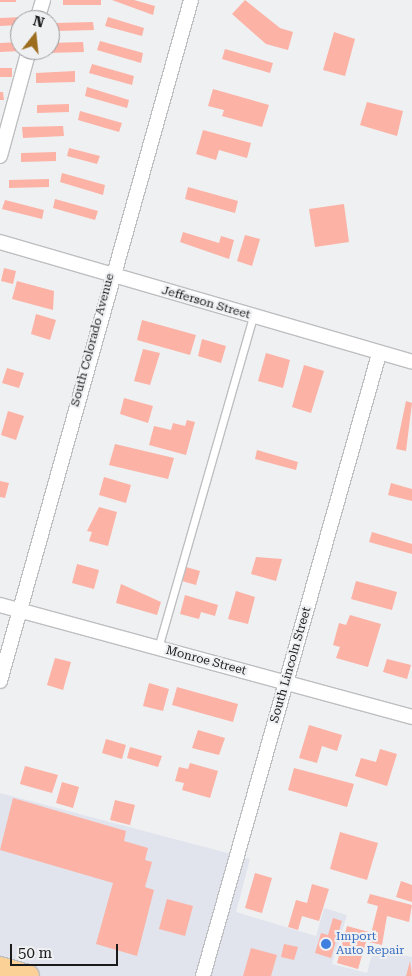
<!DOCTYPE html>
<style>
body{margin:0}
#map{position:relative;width:412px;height:976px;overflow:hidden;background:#eff0f2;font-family:"Roboto Serif",serif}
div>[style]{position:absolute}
.built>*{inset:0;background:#e1e4ed}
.building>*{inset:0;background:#fcb2a5}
.roads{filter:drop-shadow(1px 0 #bebfc1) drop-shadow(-1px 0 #bebfc1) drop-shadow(0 1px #bebfc1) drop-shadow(0 -1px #bebfc1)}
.lane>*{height:7px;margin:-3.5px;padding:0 3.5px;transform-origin:3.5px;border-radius:3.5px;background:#fff}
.street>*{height:14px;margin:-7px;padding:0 7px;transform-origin:7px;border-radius:7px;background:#fff}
.primary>*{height:22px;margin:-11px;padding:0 11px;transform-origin:11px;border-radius:11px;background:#fcd198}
.dots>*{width:14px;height:14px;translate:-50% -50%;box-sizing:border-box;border:2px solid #eff0f2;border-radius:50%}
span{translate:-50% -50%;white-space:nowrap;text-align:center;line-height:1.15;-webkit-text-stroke:4px #eff0f2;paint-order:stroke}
.street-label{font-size:12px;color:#1a1a1b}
.shop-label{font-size:12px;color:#366cbe}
.left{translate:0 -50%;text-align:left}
.north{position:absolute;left:10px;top:10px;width:50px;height:50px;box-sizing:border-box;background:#eff0f2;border:1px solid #9a9a9c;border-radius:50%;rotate:16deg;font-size:14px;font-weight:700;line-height:20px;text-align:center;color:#1a1a1b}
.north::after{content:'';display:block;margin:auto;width:18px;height:22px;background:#9c6d1f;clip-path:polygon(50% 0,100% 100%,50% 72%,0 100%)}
.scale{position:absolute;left:10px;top:944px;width:108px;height:22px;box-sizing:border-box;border:2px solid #1a1a1b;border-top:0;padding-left:6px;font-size:15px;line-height:18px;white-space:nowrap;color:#1a1a1b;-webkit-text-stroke:4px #eff0f2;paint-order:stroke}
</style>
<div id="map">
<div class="built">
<div style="clip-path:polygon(0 793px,250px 859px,236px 912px,316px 936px,324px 908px,347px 915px,332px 964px,367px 973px,374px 947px,412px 957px,412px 976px,0 976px)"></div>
</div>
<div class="building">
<div style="clip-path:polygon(0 0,16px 0,16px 2px,0 2px)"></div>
<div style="clip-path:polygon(63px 0,101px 0,101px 5px,63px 5px)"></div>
<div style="clip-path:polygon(112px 0,134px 0,155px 6px,153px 15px)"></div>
<div style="clip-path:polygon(245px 0,280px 28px,293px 32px,288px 50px,266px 44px,232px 14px)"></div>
<div style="clip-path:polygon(24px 17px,20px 25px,0 26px,0 18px)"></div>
<div style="clip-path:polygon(108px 17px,144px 28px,142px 36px,105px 26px)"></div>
<div style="clip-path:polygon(93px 22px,94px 30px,56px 31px,56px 23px)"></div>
<div style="clip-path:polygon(334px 32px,355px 39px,345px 76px,323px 70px)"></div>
<div style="clip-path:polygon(100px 41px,143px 53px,141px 63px,97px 50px)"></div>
<div style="clip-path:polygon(20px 42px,20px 51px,0 52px,0 43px)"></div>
<div style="clip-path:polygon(83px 42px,84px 52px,45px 53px,50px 43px)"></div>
<div style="clip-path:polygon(225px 49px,273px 63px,270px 73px,222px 59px)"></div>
<div style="clip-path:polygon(92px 64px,134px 76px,132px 85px,89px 73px)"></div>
<div style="clip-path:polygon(0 68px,12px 68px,12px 77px,0 77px)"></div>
<div style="clip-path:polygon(75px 71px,75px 82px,36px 83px,36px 73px)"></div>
<div style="clip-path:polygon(87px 87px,129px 100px,127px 108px,85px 96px)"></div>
<div style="clip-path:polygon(213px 89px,269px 105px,262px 127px,222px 116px,224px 110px,208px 106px)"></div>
<div style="clip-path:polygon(0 92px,3px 92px,4px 100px,0 100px)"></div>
<div style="clip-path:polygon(367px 102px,403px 111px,397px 136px,360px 125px)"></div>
<div style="clip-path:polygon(69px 104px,69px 112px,37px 113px,37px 105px)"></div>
<div style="clip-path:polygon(80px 111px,122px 123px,119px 132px,78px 120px)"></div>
<div style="clip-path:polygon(63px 126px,64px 136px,23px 138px,22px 127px)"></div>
<div style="clip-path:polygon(203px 130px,251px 143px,247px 158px,219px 150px,216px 160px,196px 154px)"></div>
<div style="clip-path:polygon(69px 148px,100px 156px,97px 164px,67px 156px)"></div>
<div style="clip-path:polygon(56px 152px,56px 161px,21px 162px,21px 153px)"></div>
<div style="clip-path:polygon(62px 173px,105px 185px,103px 195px,60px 182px)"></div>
<div style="clip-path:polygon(49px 179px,49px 187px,9px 188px,9px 180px)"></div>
<div style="clip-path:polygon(188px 187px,238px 201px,235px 213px,185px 199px)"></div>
<div style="clip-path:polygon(55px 199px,98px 211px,95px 220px,53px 208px)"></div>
<div style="clip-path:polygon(5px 200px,44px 210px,42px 219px,2px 209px)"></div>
<div style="clip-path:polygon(344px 204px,349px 242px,315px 247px,309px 209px)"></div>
<div style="clip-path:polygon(183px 232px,219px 243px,221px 236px,234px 240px,229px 259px,180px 242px)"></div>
<div style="clip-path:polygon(245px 235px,260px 239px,252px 266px,237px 261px)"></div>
<div style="clip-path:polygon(4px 268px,16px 271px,13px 284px,1px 281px)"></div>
<div style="clip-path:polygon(17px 281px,54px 291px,53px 310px,12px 299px)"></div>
<div style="clip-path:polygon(36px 314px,56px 320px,50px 340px,31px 334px)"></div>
<div style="clip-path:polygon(142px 320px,196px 335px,190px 355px,137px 340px)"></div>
<div style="clip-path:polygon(202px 339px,226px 346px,221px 363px,198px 356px)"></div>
<div style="clip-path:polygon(143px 349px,160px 353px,150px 385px,134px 381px)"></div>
<div style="clip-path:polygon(266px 353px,290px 360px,283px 388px,258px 381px)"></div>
<div style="clip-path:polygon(304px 365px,324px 371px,311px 413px,292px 407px)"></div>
<div style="clip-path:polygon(7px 368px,24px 373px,19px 388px,2px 383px)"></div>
<div style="clip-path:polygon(124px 398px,153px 406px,148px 423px,120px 414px)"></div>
<div style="clip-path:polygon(406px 401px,412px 403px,406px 451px,396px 449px)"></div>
<div style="clip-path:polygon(8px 411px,24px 416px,16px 440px,1px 435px)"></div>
<div style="clip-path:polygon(187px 420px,195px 422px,186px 455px,149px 445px,154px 426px,171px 430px,173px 423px,185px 426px)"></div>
<div style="clip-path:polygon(115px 444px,174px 458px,168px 479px,109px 465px)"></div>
<div style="clip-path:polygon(257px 450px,298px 462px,296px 470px,255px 459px)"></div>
<div style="clip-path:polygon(104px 477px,131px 485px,126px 503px,99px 495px)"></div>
<div style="clip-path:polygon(0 481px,9px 483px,5px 498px,0 497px)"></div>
<div style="clip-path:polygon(391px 483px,412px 489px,412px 501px,388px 495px)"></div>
<div style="clip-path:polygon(99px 507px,117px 512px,108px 546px,89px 541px,92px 532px,87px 531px)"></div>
<div style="clip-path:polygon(372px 532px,412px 544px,412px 554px,369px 542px)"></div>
<div style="clip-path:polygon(256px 557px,282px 559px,276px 581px,251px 574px)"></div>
<div style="clip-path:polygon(77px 564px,99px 570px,94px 589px,72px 583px)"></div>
<div style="clip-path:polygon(186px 567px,200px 571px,196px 585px,182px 581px)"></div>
<div style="clip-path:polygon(356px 581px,397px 592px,392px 610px,351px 599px)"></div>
<div style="clip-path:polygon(121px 584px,161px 602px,157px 615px,116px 603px)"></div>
<div style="clip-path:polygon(236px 591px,255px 597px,248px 624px,228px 619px)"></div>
<div style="clip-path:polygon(185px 595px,218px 605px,215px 616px,201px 612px,199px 619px,180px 614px)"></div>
<div style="clip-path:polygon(350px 615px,381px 624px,368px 667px,336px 658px,340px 647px,333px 645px,339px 623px,346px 625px)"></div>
<div style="clip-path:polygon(55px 658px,71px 662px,63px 690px,47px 685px)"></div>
<div style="clip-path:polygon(387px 659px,411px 665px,407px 679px,383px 672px)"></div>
<div style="clip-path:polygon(149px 683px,169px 689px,163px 711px,143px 706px)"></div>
<div style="clip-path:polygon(177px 687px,238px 704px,233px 722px,172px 705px)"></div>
<div style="clip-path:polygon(309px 725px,342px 735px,337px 751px,322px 746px,317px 763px,299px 758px)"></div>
<div style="clip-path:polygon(198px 730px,225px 738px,219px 755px,192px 748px)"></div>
<div style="clip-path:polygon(106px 739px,126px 745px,122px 759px,102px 753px)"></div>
<div style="clip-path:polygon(130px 747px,162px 756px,158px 767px,127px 758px)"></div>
<div style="clip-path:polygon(380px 749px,397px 754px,387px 786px,355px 776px,361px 758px,376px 762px)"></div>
<div style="clip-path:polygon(190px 763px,218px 771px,210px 798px,182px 790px,184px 783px,175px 781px,179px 767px,188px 769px)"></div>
<div style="clip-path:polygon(25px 766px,58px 775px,52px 793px,20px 784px)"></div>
<div style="clip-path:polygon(294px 768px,354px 784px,347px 807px,288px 790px)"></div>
<div style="clip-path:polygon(62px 782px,79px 787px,73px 808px,56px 803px)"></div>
<div style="clip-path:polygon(13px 798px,126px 831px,124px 841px,148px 848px,145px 860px,152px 862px,145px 887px,154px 890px,137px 956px,96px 944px,113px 883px,0 850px)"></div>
<div style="clip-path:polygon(115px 800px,135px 805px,130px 825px,110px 820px)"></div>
<div style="clip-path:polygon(340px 832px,378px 843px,367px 880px,330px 869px)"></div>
<div style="clip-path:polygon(255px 873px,272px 878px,262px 913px,245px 908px)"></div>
<div style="clip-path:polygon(401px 881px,412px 885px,412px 902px,396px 897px)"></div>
<div style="clip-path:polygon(312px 884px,329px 889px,319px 921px,302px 916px,298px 930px,288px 927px,296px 900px,307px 903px)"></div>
<div style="clip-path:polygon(370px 894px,412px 905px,409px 922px,387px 916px,382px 945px,369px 942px,378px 906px,367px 903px)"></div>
<div style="clip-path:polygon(167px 899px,193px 906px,185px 936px,159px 929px)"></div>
<div style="clip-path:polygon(333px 918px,342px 921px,331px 958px,315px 953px,321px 933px,328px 935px)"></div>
<div style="clip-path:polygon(347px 926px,369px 932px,358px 969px,337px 963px)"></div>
<div style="clip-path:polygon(284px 944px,298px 947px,294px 960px,281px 957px)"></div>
<div style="clip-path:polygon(251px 948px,277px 955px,271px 976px,243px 976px)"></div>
<div style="clip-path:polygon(410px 961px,412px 976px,406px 976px)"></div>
</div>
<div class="roads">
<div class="lane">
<div style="left:158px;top:648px;width:344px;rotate:-74deg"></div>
</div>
<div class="street">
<div style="left:37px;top:20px;width:21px;rotate:-73deg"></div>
<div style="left:0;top:156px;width:110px;rotate:-74.7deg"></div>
<div style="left:0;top:242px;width:429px;rotate:16.2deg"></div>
<div style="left:0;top:605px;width:427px;rotate:15.2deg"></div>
<div style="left:0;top:681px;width:707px;rotate:-74.33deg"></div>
<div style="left:203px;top:976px;width:646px;rotate:-74.2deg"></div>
</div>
<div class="primary">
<div style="left:0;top:968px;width:29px;rotate:16deg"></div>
</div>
</div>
<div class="dots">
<div style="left:326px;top:944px;background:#3f7fe0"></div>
</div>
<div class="street-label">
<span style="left:206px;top:303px;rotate:16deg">Jefferson Street</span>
<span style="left:93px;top:340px;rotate:-75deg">South Colorado Avenue</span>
<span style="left:206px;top:661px;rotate:15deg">Monroe Street</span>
<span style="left:291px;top:665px;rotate:-74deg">South Lincoln Street</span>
</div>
<div class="shop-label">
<span class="left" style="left:336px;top:944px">Import<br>Auto Repair</span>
</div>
<div class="north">N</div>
<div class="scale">50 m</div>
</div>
